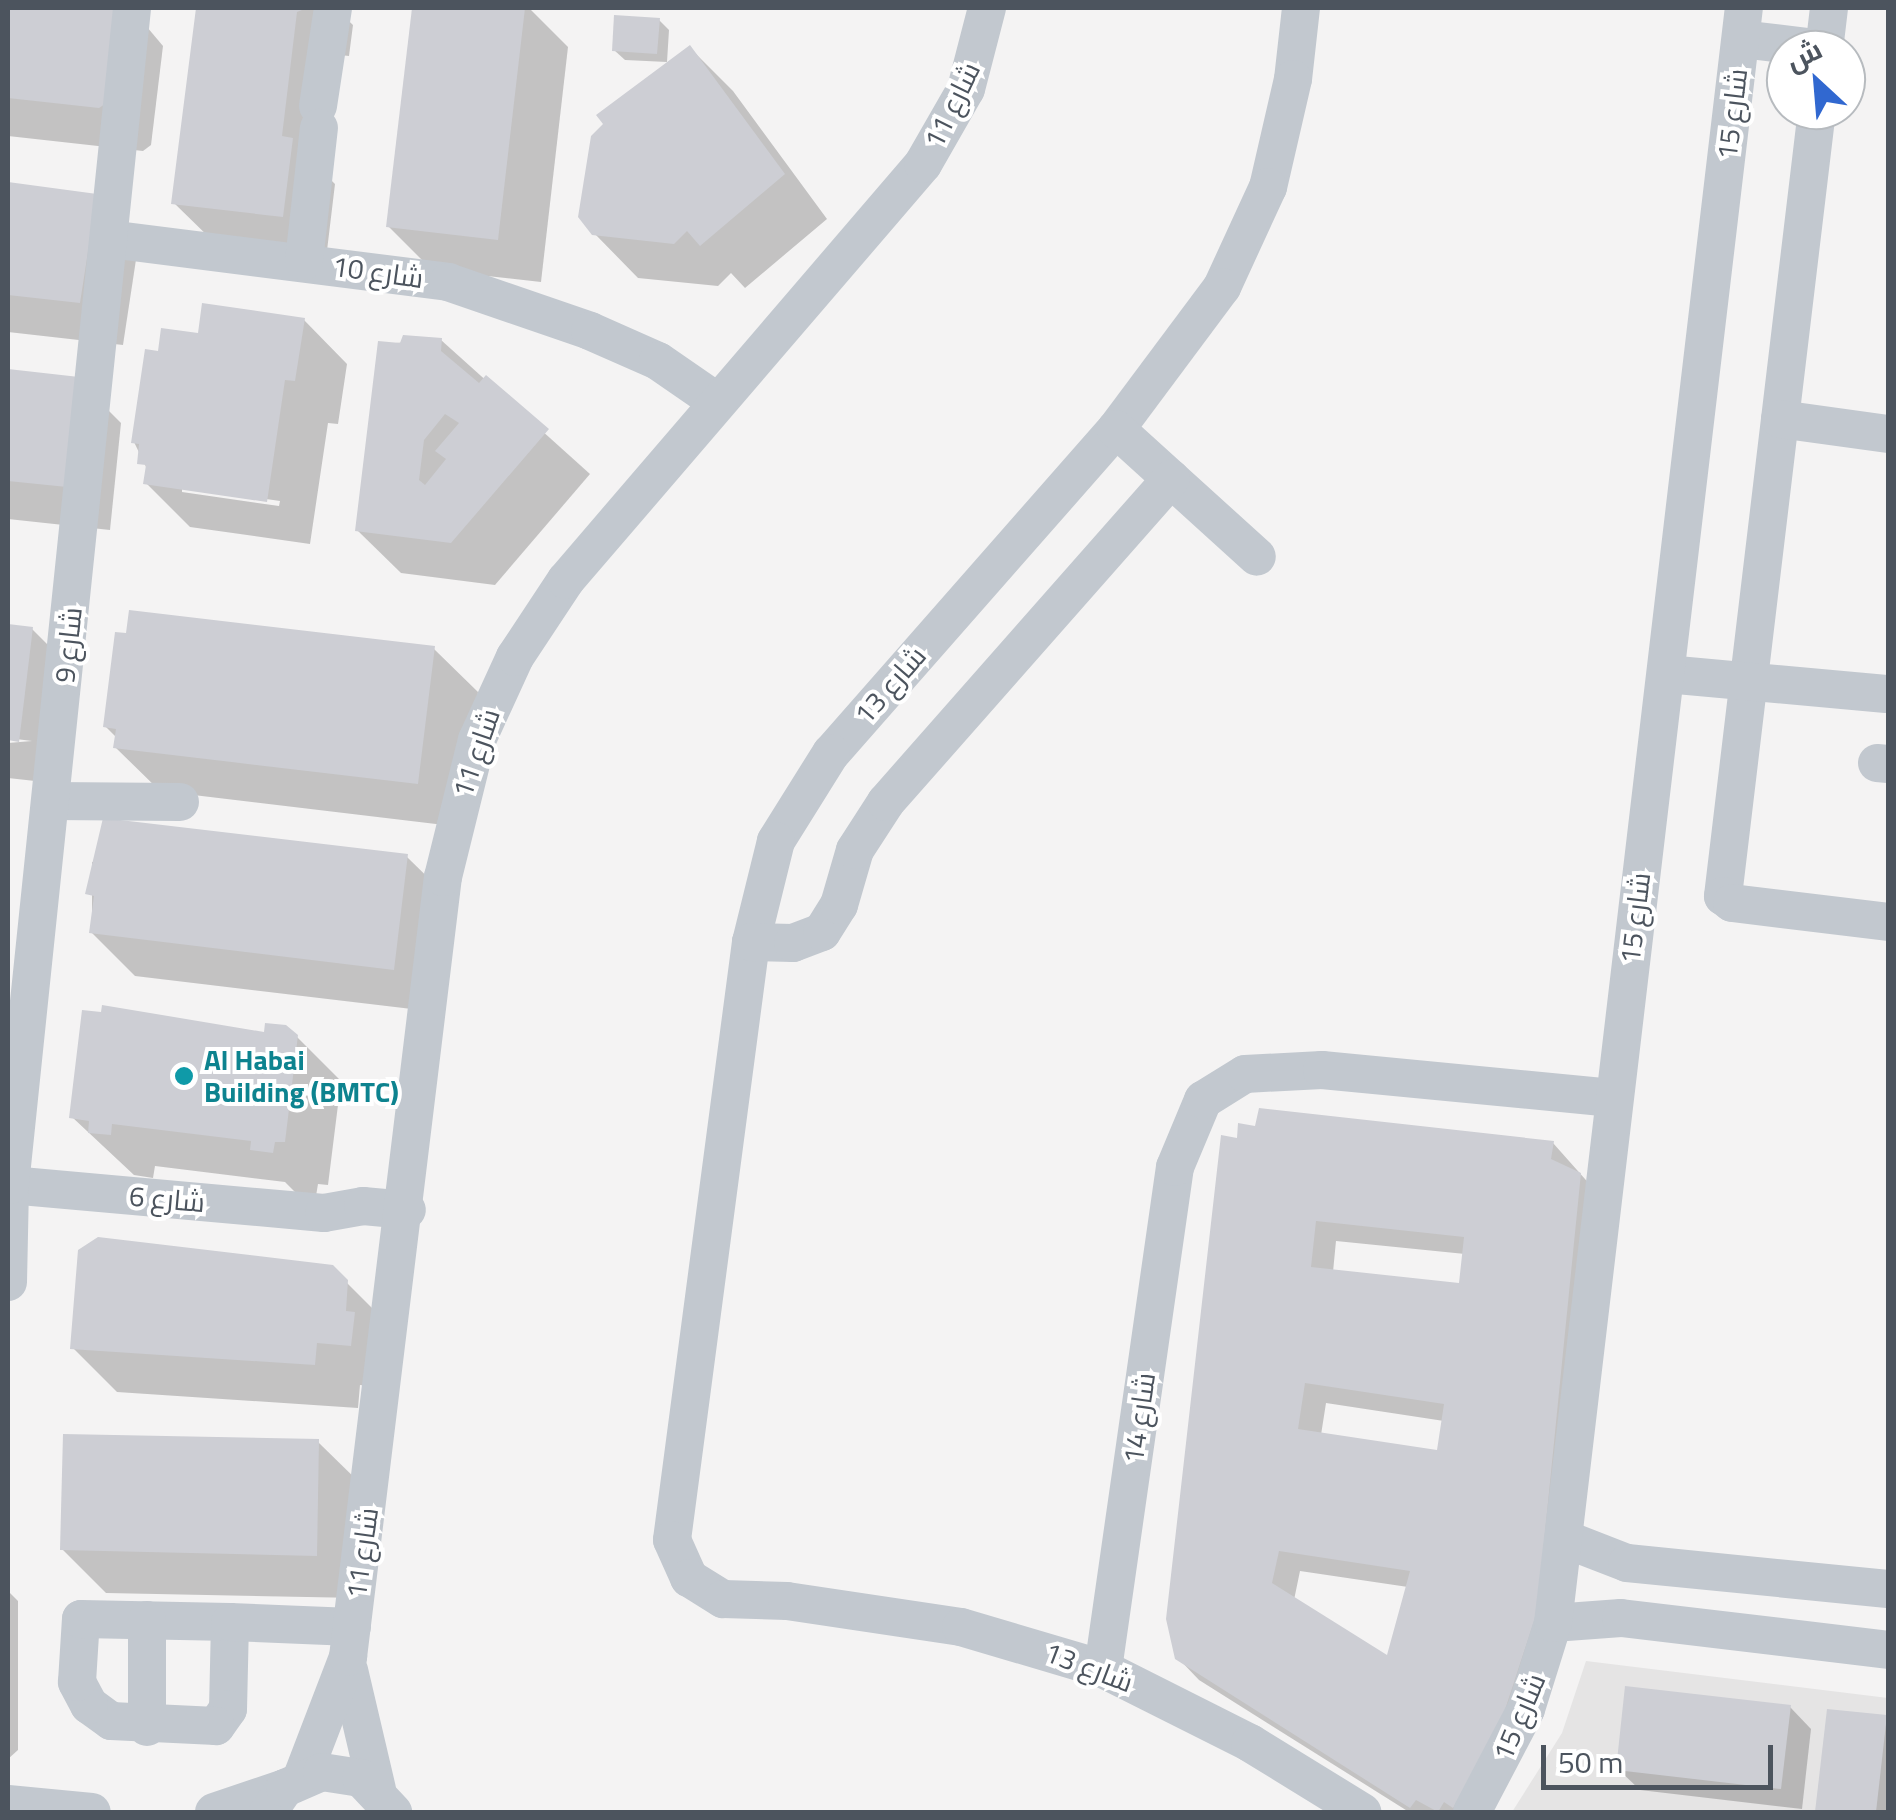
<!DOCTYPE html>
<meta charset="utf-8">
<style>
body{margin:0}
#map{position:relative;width:1896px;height:1820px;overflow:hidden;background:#f4f3f3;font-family:"Titillium Web",Cairo,sans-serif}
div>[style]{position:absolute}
.education>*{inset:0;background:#e5e4e4}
.shadow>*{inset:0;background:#0003}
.building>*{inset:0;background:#cdced4}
.minor>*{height:38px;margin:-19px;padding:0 19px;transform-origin:19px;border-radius:19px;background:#c2c8cf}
.dots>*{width:28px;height:28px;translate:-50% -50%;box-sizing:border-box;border:5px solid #fff;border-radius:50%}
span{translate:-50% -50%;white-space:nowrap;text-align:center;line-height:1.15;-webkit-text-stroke:8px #fff;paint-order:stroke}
.street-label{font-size:28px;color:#4c545e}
.culture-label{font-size:28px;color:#0d838f;font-weight:700}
.left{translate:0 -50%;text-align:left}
.frame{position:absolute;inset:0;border:10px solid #4c545e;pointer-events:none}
.north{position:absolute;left:1766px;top:30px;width:100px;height:100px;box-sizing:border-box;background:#fff;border:2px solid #b7bbbf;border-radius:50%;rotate:334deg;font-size:28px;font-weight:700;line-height:40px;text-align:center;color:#4c545e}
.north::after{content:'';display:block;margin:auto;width:35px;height:45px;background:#3168d0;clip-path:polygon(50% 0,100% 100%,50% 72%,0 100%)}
.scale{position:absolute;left:1541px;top:1745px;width:232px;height:45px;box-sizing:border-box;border:5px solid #4c545e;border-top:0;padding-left:12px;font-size:30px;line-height:35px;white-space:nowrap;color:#4c545e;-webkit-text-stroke:8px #fff;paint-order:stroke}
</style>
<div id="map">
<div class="education">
<div style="clip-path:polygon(1586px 1661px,1888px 1698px,1888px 1812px,1512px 1812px,1562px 1733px)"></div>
</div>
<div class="shadow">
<div style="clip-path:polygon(8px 8px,131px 8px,163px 46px,151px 145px,143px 151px,8px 136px)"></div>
<div style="clip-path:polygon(198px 8px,335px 8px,353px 25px,349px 56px,340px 55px,325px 174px,335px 184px,326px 259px,218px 246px,174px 203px)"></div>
<div style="clip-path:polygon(414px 8px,529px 8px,568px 47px,541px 282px,432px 270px,388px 226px)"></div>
<div style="clip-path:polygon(659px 20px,669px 30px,667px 62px,625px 60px,614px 50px)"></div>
<div style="clip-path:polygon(690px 48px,733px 91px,827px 219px,745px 288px,731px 273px,718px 286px,638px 278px,594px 233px)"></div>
<div style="clip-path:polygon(8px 185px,95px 196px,139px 240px,123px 345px,8px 332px)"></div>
<div style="clip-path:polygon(evenodd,304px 320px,347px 364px,338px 424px,328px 423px,310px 544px,190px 527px,146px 483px,148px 471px,134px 442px,160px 354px,200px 336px,304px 320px,182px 487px,280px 501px,279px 506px,182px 492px,182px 487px)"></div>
<div style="clip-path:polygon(441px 340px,590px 474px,495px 585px,401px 573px,357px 530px,380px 344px)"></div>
<div style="clip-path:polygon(8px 372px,78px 380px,121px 423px,110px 530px,8px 519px)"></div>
<div style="clip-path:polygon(8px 626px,32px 629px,76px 673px,62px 784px,8px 778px,8px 743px,32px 741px,8px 738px)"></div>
<div style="clip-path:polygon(434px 649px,478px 692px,461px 827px,160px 791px,116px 748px,117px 738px,105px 726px)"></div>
<div style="clip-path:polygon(407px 857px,451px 900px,437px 1012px,135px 976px,92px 933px,92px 862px)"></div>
<div style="clip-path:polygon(266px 1035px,297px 1037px,341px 1081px,328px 1185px,318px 1184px,316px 1196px,296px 1193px,285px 1182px,155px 1166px,153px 1178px,134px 1175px,72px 1117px)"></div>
<div style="clip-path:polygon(evenodd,1224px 1138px,1553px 1143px,1601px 1197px,1544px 1689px,1483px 1812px,1409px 1812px,1199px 1680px,1177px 1657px,1224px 1138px,1336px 1241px,1465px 1254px,1461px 1286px,1333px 1272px,1336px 1241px,1224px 1138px,1326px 1403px,1444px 1421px,1439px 1453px,1321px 1435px,1326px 1403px,1224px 1138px,1300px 1571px,1408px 1587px,1388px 1659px,1294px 1600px,1300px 1571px)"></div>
<div style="clip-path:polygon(331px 1267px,390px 1326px,393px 1389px,360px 1385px,358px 1408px,117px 1392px,73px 1348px)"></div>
<div style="clip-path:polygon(318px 1442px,362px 1485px,359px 1598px,106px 1593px,62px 1549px)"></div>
<div style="clip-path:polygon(8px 1591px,18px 1601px,18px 1750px,8px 1759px)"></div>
<div style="clip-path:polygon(1790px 1707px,1811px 1729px,1802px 1809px,1640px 1790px,1618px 1769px)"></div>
<div style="clip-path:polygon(1829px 1712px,1888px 1720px,1886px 1812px,1817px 1812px)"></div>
</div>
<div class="building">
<div style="clip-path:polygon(8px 8px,119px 8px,108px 102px,99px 108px,8px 98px)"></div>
<div style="clip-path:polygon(196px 8px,307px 8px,297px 12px,282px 136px,293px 138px,283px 217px,171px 204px)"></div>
<div style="clip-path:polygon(412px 8px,525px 8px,498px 240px,386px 227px)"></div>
<div style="clip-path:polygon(614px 15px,660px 18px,657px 54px,612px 51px)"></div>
<div style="clip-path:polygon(690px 45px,785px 174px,700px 246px,687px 231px,674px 244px,592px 235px,578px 217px,591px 136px,603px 124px,596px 115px)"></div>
<div style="clip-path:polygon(8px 182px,97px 194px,80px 303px,8px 295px)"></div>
<div style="clip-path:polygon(202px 303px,305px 318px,295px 381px,285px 380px,267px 502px,143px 484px,146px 465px,137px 464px,139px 444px,131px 443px,145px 349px,158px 351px,161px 328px,198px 333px)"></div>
<div style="clip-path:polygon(evenodd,403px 335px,442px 338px,441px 351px,479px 383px,486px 375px,549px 429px,451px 543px,355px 531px,378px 341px,400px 343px,403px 335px,445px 414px,459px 423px,435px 451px,446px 459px,425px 485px,419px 480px,424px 440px,445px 414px)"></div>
<div style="clip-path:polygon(8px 369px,79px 377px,67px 487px,8px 481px)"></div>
<div style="clip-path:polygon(129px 610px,435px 646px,418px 784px,113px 748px,116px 729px,103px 727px,115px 632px,126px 633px)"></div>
<div style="clip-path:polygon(8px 624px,33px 627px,19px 742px,8px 740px)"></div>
<div style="clip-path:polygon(103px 818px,408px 854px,394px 970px,89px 933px,94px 896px,85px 894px)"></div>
<div style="clip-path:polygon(102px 1005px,264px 1032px,265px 1023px,286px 1025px,298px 1035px,285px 1142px,275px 1142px,273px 1153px,250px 1150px,251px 1141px,112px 1124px,111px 1135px,88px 1133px,89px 1121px,69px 1118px,82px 1010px,101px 1012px)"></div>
<div style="clip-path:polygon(evenodd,1259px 1108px,1554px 1141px,1551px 1159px,1581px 1173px,1537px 1612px,1500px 1725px,1453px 1808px,1444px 1802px,1438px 1812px,1416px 1800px,1410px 1808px,1175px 1659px,1166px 1619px,1221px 1135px,1237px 1138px,1238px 1123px,1255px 1126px,1259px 1108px,1316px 1221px,1464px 1237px,1459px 1283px,1311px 1267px,1316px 1221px,1259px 1108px,1305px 1383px,1444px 1404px,1437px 1450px,1298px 1429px,1305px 1383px,1259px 1108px,1279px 1551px,1410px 1571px,1387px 1655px,1272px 1583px,1279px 1551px)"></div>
<div style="clip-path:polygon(98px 1237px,333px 1265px,348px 1280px,346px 1311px,355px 1312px,351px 1346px,317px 1343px,315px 1365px,70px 1349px,78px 1250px)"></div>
<div style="clip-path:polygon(63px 1434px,319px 1439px,317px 1556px,60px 1550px)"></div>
<div style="clip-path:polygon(1625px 1686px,1791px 1705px,1781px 1789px,1616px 1770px)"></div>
<div style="clip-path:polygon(1827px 1709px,1887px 1715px,1876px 1812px,1815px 1812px)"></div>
</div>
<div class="minor">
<div style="left:1301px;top:8px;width:71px;rotate:96.4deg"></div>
<div style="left:1293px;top:79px;width:111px;rotate:103deg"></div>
<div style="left:1268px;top:187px;width:110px;rotate:114.7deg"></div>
<div style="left:1222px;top:287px;width:177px;rotate:126.7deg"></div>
<div style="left:1116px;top:429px;width:432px;rotate:131.3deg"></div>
<div style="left:831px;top:753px;width:104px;rotate:122deg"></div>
<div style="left:776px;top:841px;width:104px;rotate:103.9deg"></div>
<div style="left:751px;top:942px;width:603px;rotate:97.53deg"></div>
<div style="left:672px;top:1540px;width:42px;rotate:65.9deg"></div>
<div style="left:689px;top:1578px;width:40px;rotate:32deg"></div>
<div style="left:723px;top:1599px;width:64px;rotate:1.8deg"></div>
<div style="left:787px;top:1601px;width:176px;rotate:8.5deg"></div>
<div style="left:961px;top:1627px;width:148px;rotate:16.5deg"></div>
<div style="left:1103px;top:1669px;width:165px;rotate:26.7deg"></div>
<div style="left:1250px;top:1743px;width:132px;rotate:31.6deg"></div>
<div style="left:1741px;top:39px;width:84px;rotate:6.9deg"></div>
<div style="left:1824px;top:50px;width:42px;rotate:-83.2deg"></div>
<div style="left:318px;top:106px;width:99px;rotate:-81.3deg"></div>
<div style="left:1817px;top:110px;width:792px;rotate:96.82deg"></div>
<div style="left:1723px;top:896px;width:11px;rotate:38deg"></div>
<div style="left:1732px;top:903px;width:157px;rotate:6.9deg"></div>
<div style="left:109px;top:239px;width:342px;rotate:7.2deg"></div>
<div style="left:448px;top:282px;width:150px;rotate:19deg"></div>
<div style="left:590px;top:331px;width:74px;rotate:23.8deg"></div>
<div style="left:658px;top:361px;width:70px;rotate:34.6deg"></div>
<div style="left:304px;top:261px;width:134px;rotate:-83.6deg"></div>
<div style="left:1780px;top:419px;width:109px;rotate:7.9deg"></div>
<div style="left:1116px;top:429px;width:190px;rotate:42.2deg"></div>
<div style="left:1666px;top:674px;width:221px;rotate:5.2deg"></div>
<div style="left:1877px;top:763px;width:11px;rotate:5deg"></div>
<div style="left:52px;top:801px;width:128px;rotate:0.4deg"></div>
<div style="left:751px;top:942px;width:42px;rotate:1.4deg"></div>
<div style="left:793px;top:943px;width:31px;rotate:-21deg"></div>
<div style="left:822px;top:932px;width:32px;rotate:-58deg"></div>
<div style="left:839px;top:905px;width:57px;rotate:-73.8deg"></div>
<div style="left:855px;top:850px;width:57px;rotate:-57.1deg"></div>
<div style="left:886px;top:802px;width:431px;rotate:-48.6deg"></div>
<div style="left:10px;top:1185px;width:315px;rotate:5.1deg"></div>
<div style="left:324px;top:1213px;width:40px;rotate:-10deg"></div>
<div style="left:363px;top:1206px;width:44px;rotate:5.2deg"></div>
<div style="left:8px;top:1282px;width:97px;rotate:-88.8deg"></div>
<div style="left:10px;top:1185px;width:1183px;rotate:-84.08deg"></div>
<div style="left:1565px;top:1539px;width:66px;rotate:21.2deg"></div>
<div style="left:1627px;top:1563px;width:262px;rotate:5.7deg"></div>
<div style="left:230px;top:1622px;width:87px;rotate:91.3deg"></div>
<div style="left:228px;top:1709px;width:21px;rotate:125deg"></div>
<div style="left:216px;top:1726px;width:105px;rotate:-177.3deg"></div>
<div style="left:111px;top:1721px;width:27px;rotate:-144deg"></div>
<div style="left:89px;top:1705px;width:26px;rotate:-118deg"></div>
<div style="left:77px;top:1682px;width:63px;rotate:-86.4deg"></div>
<div style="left:81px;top:1619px;width:149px;rotate:1.2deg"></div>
<div style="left:230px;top:1622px;width:122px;rotate:2.3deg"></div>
<div style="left:1553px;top:1623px;width:68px;rotate:-4.2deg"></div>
<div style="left:1621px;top:1618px;width:269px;rotate:6.8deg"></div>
<div style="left:1103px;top:1669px;width:507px;rotate:-81.84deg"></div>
<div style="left:1175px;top:1167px;width:73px;rotate:-67.3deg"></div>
<div style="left:1203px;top:1100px;width:49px;rotate:-31.8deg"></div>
<div style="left:1245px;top:1074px;width:77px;rotate:-3deg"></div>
<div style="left:1322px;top:1070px;width:292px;rotate:5.5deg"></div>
<div style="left:349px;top:1670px;width:122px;rotate:76.8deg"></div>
<div style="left:147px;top:1727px;width:107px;rotate:-90deg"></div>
<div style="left:302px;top:1777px;width:129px;rotate:-69deg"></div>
<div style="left:348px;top:1657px;width:786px;rotate:-83.06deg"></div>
<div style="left:443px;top:877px;width:141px;rotate:-76.1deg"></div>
<div style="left:477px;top:740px;width:91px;rotate:-65.4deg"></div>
<div style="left:515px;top:657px;width:92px;rotate:-56.5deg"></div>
<div style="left:566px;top:580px;width:548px;rotate:-49.36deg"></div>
<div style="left:923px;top:164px;width:86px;rotate:-60.2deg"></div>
<div style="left:966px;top:89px;width:84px;rotate:-75.5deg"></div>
<div style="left:8px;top:1804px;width:84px;rotate:5.4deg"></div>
<div style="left:214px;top:1812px;width:75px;rotate:-18.7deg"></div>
<div style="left:268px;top:1812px;width:29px;rotate:-55deg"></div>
<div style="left:285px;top:1788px;width:40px;rotate:-23.4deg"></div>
<div style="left:322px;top:1772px;width:39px;rotate:9deg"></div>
<div style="left:361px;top:1778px;width:47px;rotate:46.7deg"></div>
<div style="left:1472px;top:1812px;width:116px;rotate:-62.3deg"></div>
<div style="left:1526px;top:1709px;width:90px;rotate:-72.6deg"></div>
<div style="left:1553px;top:1623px;width:1626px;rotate:-83.26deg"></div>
</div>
<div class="dots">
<div style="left:184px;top:1076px;background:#0f9aa8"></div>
</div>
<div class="street-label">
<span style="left:952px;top:105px;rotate:-64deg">شارع 11</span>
<span style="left:1732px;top:114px;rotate:-83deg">شارع 15</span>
<span style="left:378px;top:272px;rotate:8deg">شارع 10</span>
<span style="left:68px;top:645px;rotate:-84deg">شارع 9</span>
<span style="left:890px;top:685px;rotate:-49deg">شارع 13</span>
<span style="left:476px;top:753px;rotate:-71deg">شارع 11</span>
<span style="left:1635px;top:918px;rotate:-83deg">شارع 15</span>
<span style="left:167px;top:1199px;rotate:5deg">شارع 6</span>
<span style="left:1139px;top:1418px;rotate:-82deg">شارع 14</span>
<span style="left:362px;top:1553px;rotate:-82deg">شارع 11</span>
<span style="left:1089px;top:1667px;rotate:21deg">شارع 13</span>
<span style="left:1519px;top:1717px;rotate:-67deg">شارع 15</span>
</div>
<div class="culture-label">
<span class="left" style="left:204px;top:1076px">Al Habai<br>Building (BMTC)</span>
</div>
<div class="frame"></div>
<div class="north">ش</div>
<div class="scale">50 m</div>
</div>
